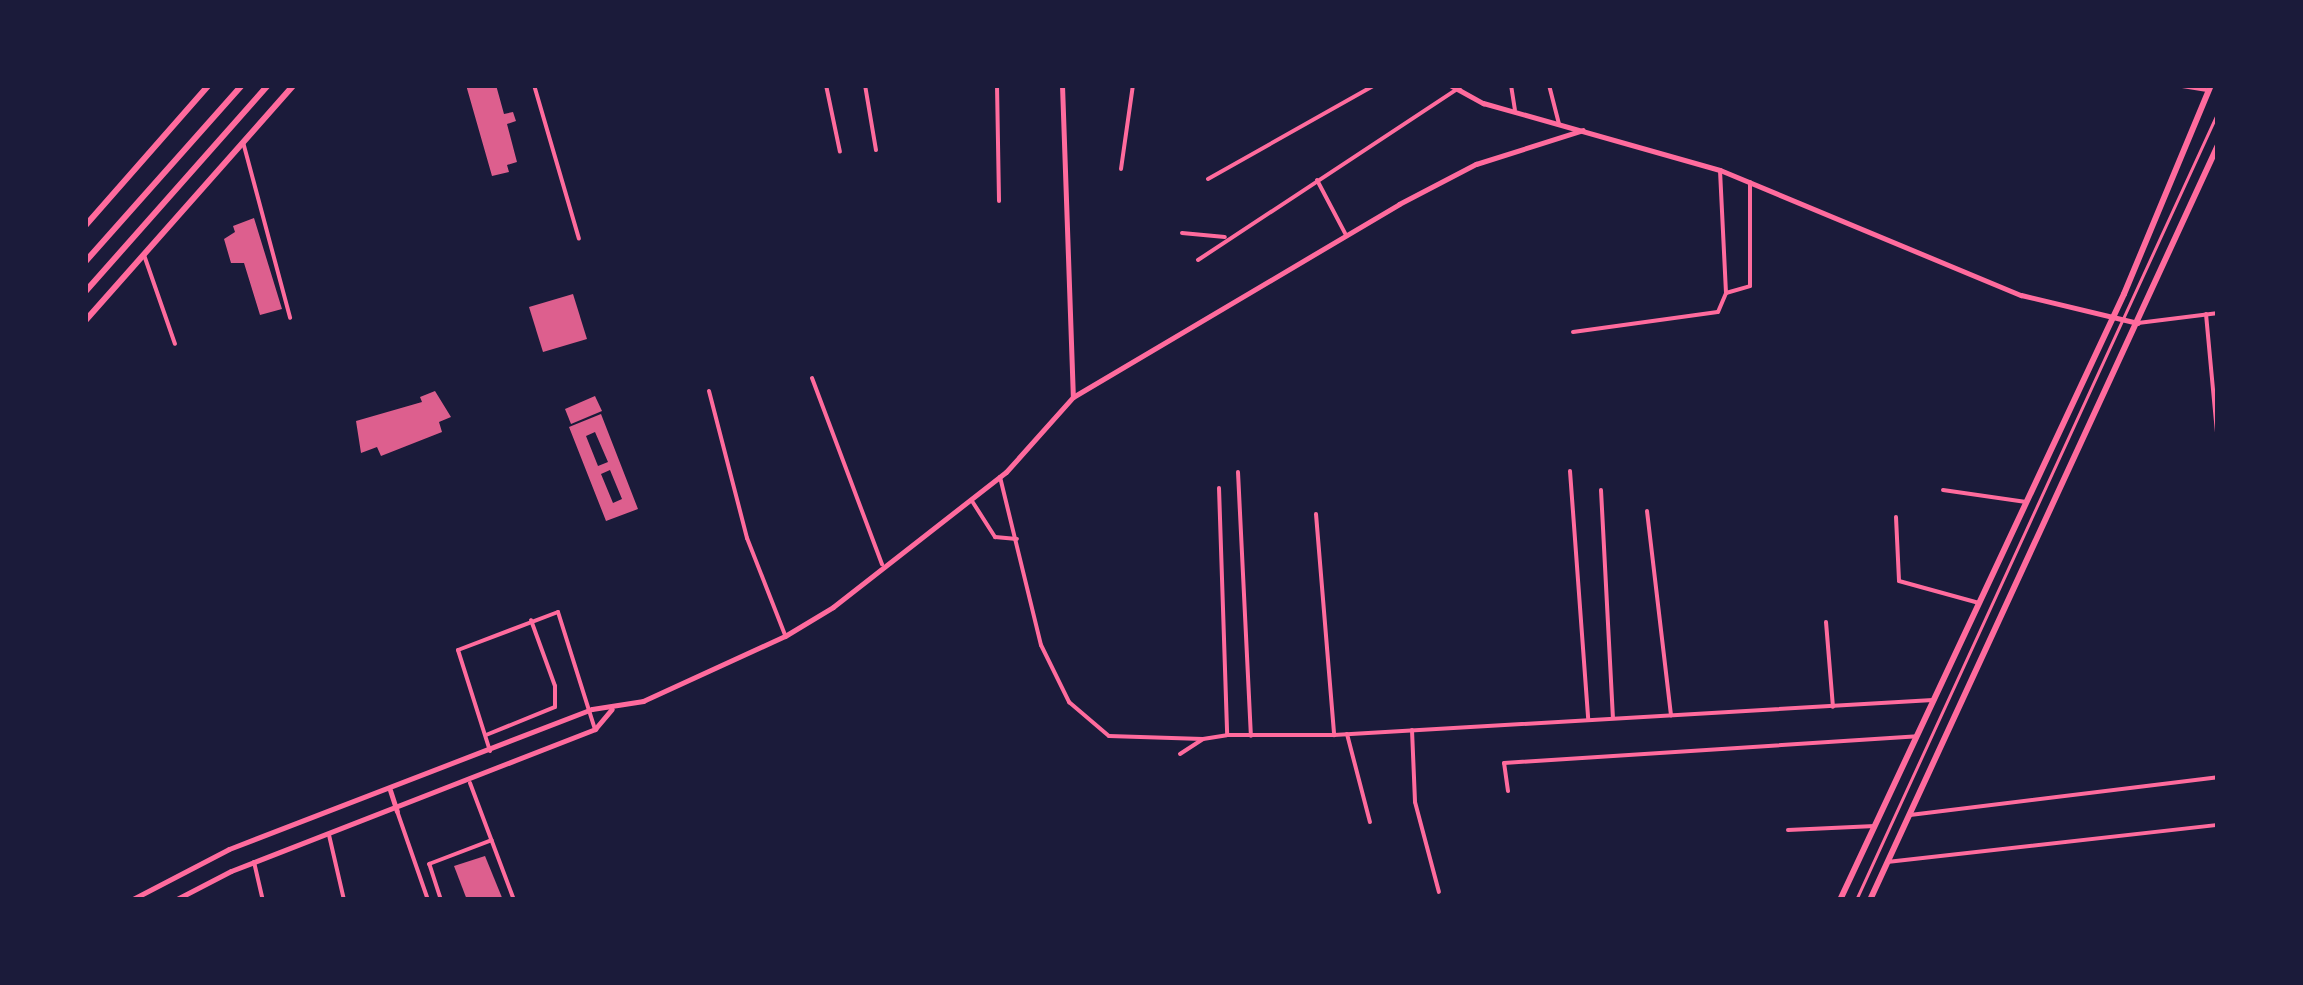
<!DOCTYPE html>
<style>
body{margin:0}
#map{position:relative;width:2303px;height:985px;overflow:hidden;background:#1b1b3a;font-family:Raleway,sans-serif}
div>[style]{position:absolute}
.building>*{inset:0;background:#dd5f8e}
.service>*{height:2.5px;margin:-1.25px;padding:0 1.25px;transform-origin:1.25px;border-radius:1.25px;background:#ff6b9d}
.minor>*{height:4px;margin:-2px;padding:0 2px;transform-origin:2px;border-radius:2px;background:#ff6b9d}
.tertiary>*{height:5px;margin:-2.5px;padding:0 2.5px;transform-origin:2.5px;border-radius:2.5px;background:#ff6b9d}
.primary>*{height:6px;margin:-3px;padding:0 3px;transform-origin:3px;border-radius:3px;background:#ff6b9d}
.trunk>*{height:6px;margin:-3px;padding:0 3px;transform-origin:3px;border-radius:3px;background:#ff6b9d}
span{translate:-50% -50%;white-space:nowrap;text-align:center;line-height:1.15;-webkit-text-stroke:9px #1b1b3a;paint-order:stroke}
.frame{position:absolute;inset:0;border:88px solid #1b1b3a;pointer-events:none}
</style>
<div id="map">
<div class="building">
<div style="clip-path:polygon(466px 85px,496px 85px,504px 114px,513px 112px,516px 121px,507px 124px,517px 162px,507px 165px,509px 172px,492px 176px)"></div>
<div style="clip-path:polygon(254px 218px,282px 309px,260px 315px,244px 263px,231px 263px,224px 239px,235px 232px,233px 226px)"></div>
<div style="clip-path:polygon(573px 294px,587px 339px,543px 352px,529px 307px)"></div>
<div style="clip-path:polygon(435px 391px,451px 417px,439px 422px,442px 432px,381px 456px,377px 447px,361px 453px,356px 421px,422px 402px,420px 397px)"></div>
<div style="clip-path:polygon(595px 396px,602px 411px,571px 424px,565px 409px)"></div>
<div style="clip-path:polygon(evenodd,601px 414px,638px 509px,606px 521px,569px 427px,601px 414px,595px 432px,608px 462px,598px 466px,586px 436px,595px 432px,601px 414px,610px 470px,622px 499px,613px 503px,601px 474px,610px 470px)"></div>
<div style="clip-path:polygon(485px 856px,503px 900px,467px 900px,454px 866px)"></div>
</div>
<div class="service">
<div style="left:1856px;top:900px;width:867px;rotate:-65.33deg"></div>
</div>
<div class="minor">
<div style="left:534px;top:85px;width:160px;rotate:73.7deg"></div>
<div style="left:826px;top:85px;width:68px;rotate:78.2deg"></div>
<div style="left:865px;top:85px;width:66px;rotate:80.4deg"></div>
<div style="left:997px;top:85px;width:116px;rotate:89deg"></div>
<div style="left:1511px;top:85px;width:25px;rotate:81deg"></div>
<div style="left:1549px;top:85px;width:40px;rotate:75.6deg"></div>
<div style="left:2176px;top:85px;width:30px;rotate:9deg"></div>
<div style="left:243px;top:142px;width:182px;rotate:75deg"></div>
<div style="left:1121px;top:169px;width:85px;rotate:-81.9deg"></div>
<div style="left:1208px;top:179px;width:192px;rotate:-29.4deg"></div>
<div style="left:1317px;top:180px;width:62px;rotate:62.2deg"></div>
<div style="left:1182px;top:233px;width:43px;rotate:5.3deg"></div>
<div style="left:144px;top:255px;width:94px;rotate:70.8deg"></div>
<div style="left:1198px;top:260px;width:318px;rotate:-33.4deg"></div>
<div style="left:2218px;top:273px;width:29px;rotate:90deg"></div>
<div style="left:1726px;top:293px;width:25px;rotate:-16deg"></div>
<div style="left:1750px;top:286px;width:104px;rotate:-90deg"></div>
<div style="left:2206px;top:314px;width:131px;rotate:84.7deg"></div>
<div style="left:2138px;top:323px;width:81px;rotate:-7.1deg"></div>
<div style="left:1573px;top:332px;width:146px;rotate:-7.9deg"></div>
<div style="left:1718px;top:312px;width:21px;rotate:-67deg"></div>
<div style="left:1726px;top:293px;width:122px;rotate:-92.8deg"></div>
<div style="left:812px;top:378px;width:199px;rotate:69.4deg"></div>
<div style="left:709px;top:391px;width:152px;rotate:75.5deg"></div>
<div style="left:747px;top:538px;width:104px;rotate:68.6deg"></div>
<div style="left:1570px;top:471px;width:248px;rotate:85.8deg"></div>
<div style="left:1238px;top:472px;width:264px;rotate:87.2deg"></div>
<div style="left:1000px;top:477px;width:173px;rotate:76.3deg"></div>
<div style="left:1041px;top:645px;width:64px;rotate:63.8deg"></div>
<div style="left:1069px;top:702px;width:52px;rotate:40.4deg"></div>
<div style="left:1109px;top:736px;width:94px;rotate:1.8deg"></div>
<div style="left:1219px;top:488px;width:247px;rotate:88.1deg"></div>
<div style="left:1601px;top:490px;width:228px;rotate:87deg"></div>
<div style="left:1943px;top:490px;width:84px;rotate:8.2deg"></div>
<div style="left:972px;top:501px;width:43px;rotate:57.4deg"></div>
<div style="left:995px;top:537px;width:22px;rotate:5deg"></div>
<div style="left:1647px;top:511px;width:206px;rotate:83.3deg"></div>
<div style="left:1316px;top:514px;width:222px;rotate:85.3deg"></div>
<div style="left:1896px;top:517px;width:64px;rotate:87.3deg"></div>
<div style="left:1899px;top:581px;width:83px;rotate:15.4deg"></div>
<div style="left:1826px;top:622px;width:85px;rotate:85.3deg"></div>
<div style="left:1412px;top:730px;width:72px;rotate:87.6deg"></div>
<div style="left:1415px;top:802px;width:93px;rotate:75.1deg"></div>
<div style="left:1347px;top:734px;width:91px;rotate:75.4deg"></div>
<div style="left:486px;top:735px;width:74px;rotate:-22.1deg"></div>
<div style="left:555px;top:707px;width:21px;rotate:-90deg"></div>
<div style="left:555px;top:686px;width:70px;rotate:-110deg"></div>
<div style="left:490px;top:751px;width:106px;rotate:-107.6deg"></div>
<div style="left:458px;top:650px;width:107px;rotate:-20.8deg"></div>
<div style="left:558px;top:612px;width:123px;rotate:72.5deg"></div>
<div style="left:1180px;top:754px;width:27px;rotate:-33deg"></div>
<div style="left:1203px;top:739px;width:24px;rotate:-9deg"></div>
<div style="left:1227px;top:735px;width:107px"></div>
<div style="left:1334px;top:735px;width:600px;rotate:-3.34deg"></div>
<div style="left:470px;top:783px;width:125px;rotate:69.4deg"></div>
<div style="left:1508px;top:791px;width:28px;rotate:-98deg"></div>
<div style="left:1504px;top:763px;width:414px;rotate:-3.7deg"></div>
<div style="left:397px;top:811px;width:94px;rotate:70.8deg"></div>
<div style="left:1910px;top:815px;width:310px;rotate:-7deg"></div>
<div style="left:1788px;top:830px;width:87px;rotate:-2.6deg"></div>
<div style="left:329px;top:835px;width:67px;rotate:77deg"></div>
<div style="left:254px;top:862px;width:39px;rotate:77deg"></div>
<div style="left:1887px;top:862px;width:333px;rotate:-6.4deg"></div>
<div style="left:441px;top:900px;width:38px;rotate:-108deg"></div>
<div style="left:429px;top:864px;width:67px;rotate:-20.9deg"></div>
</div>
<div class="tertiary">
<div style="left:1062px;top:85px;width:312px;rotate:88deg"></div>
<div style="left:1450px;top:85px;width:38px;rotate:29deg"></div>
<div style="left:1483px;top:103px;width:246px;rotate:15.8deg"></div>
<div style="left:1720px;top:170px;width:326px;rotate:22.6deg"></div>
<div style="left:2021px;top:295px;width:120px;rotate:13.5deg"></div>
<div style="left:390px;top:790px;width:22px;rotate:72deg"></div>
<div style="left:131px;top:900px;width:110px;rotate:-27.5deg"></div>
<div style="left:229px;top:849px;width:389px;rotate:-21.1deg"></div>
<div style="left:592px;top:709px;width:52px;rotate:-8.9deg"></div>
<div style="left:643px;top:701px;width:156px;rotate:-24.6deg"></div>
<div style="left:785px;top:636px;width:56px;rotate:-31.1deg"></div>
<div style="left:833px;top:607px;width:219px;rotate:-38deg"></div>
<div style="left:1006px;top:472px;width:101px;rotate:-48.2deg"></div>
<div style="left:1073px;top:397px;width:379px;rotate:-30.6deg"></div>
<div style="left:1399px;top:204px;width:87px;rotate:-27.5deg"></div>
<div style="left:1476px;top:164px;width:112px;rotate:-17.6deg"></div>
<div style="left:175px;top:900px;width:63px;rotate:-27.4deg"></div>
<div style="left:231px;top:871px;width:391px;rotate:-21.3deg"></div>
<div style="left:595px;top:729px;width:26px;rotate:-50deg"></div>
</div>
<div class="primary">
<div style="left:85px;top:226px;width:188px;rotate:-48.7deg"></div>
<div style="left:85px;top:321px;width:315px;rotate:-48.5deg"></div>
<div style="left:1840px;top:900px;width:669px;rotate:-64.89deg"></div>
<div style="left:2124px;top:294px;width:226px;rotate:-67.4deg"></div>
<div style="left:1870px;top:900px;width:831px;rotate:-65.25deg"></div>
</div>
<div class="trunk">
<div style="left:85px;top:262px;width:237px;rotate:-48.4deg"></div>
<div style="left:85px;top:292px;width:276px;rotate:-48.5deg"></div>
</div>
<div class="frame"></div>
</div>
